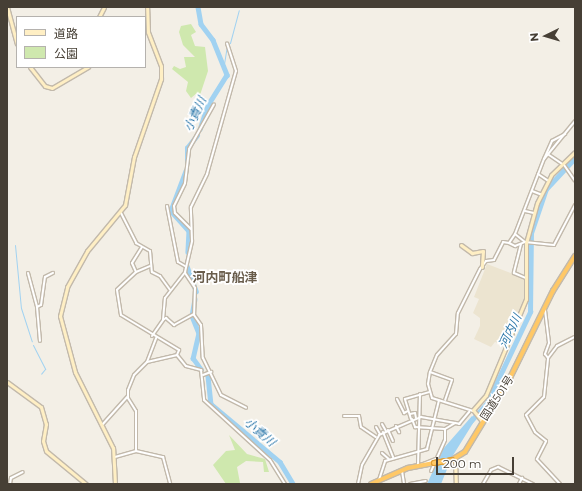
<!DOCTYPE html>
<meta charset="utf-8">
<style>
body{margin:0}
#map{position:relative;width:582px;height:491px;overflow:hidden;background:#f3efe6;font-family:Montserrat,"Noto Sans JP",sans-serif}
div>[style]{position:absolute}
.education>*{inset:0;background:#ece4d0}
.green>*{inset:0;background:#cfe8ae}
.water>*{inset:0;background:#a1d2f1}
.stream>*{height:1px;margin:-0.5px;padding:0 0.5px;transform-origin:0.5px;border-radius:0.5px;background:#a1d2f1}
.river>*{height:4.5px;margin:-2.25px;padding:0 2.25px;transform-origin:2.25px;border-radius:2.25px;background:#a1d2f1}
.roads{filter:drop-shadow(1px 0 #c2b9ab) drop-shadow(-1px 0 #c2b9ab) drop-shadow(0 1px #c2b9ab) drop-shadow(0 -1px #c2b9ab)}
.street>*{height:2px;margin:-1px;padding:0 1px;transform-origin:1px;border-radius:1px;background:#fff}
.secondary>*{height:3px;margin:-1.5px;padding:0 1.5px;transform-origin:1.5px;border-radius:1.5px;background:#ffefc4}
.highway>*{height:3.5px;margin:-1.75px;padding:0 1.75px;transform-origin:1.75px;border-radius:1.75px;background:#ffc866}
.bridges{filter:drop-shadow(1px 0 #de9c35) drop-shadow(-1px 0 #de9c35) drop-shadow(0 1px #de9c35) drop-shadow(0 -1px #de9c35)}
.highway-bridge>*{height:3.5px;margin:-1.75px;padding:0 1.75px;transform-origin:1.75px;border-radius:1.75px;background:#ffc866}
span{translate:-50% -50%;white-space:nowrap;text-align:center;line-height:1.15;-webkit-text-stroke:3.5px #fff;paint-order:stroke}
.street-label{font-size:11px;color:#463f35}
.water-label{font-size:12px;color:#2d78aa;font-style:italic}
.quarter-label{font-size:13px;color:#695d4c;font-weight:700}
.frame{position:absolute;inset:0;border:8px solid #463f35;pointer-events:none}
.legend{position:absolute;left:16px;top:16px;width:130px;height:52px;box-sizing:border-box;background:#fff;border:1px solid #b5b2ae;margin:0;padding:5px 7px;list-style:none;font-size:12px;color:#463f35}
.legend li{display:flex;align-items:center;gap:8px;height:20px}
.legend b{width:20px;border:1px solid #b5b2ae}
.north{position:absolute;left:526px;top:16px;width:40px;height:40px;-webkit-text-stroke:3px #fff;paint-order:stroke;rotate:265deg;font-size:11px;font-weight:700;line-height:16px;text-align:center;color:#463f35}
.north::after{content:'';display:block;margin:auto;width:14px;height:18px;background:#463f35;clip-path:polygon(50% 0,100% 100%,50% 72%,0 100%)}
.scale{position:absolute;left:436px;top:457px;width:78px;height:18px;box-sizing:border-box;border:2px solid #463f35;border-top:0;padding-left:5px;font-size:12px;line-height:14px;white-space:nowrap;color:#463f35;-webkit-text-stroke:3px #fff;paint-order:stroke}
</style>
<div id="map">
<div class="education">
<div style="clip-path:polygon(487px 264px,526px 279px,524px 301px,506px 346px,495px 342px,491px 347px,474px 339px,480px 326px,480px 318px,473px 313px,479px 299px,474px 297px)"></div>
</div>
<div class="green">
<div style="clip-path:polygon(191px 24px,196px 32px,191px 35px,195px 46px,205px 47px,208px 71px,200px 95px,197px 93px,191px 98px,186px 91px,188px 82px,172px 69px,174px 66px,180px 69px,186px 67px,184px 57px,195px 57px,183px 45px,179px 32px,181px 26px)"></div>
<div style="clip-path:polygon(229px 435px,247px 454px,265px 459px,269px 472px,264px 472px,263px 462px,246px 461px,237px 467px,240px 483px,226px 484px,213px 465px,226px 451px,235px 450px)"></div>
</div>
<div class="water">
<div style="clip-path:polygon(472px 416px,475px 420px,452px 457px,441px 484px,427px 484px,443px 449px)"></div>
</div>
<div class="stream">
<div style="left:230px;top:43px;width:34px;rotate:-75deg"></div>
<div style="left:224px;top:64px;width:18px;rotate:-81deg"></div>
<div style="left:15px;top:245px;width:63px;rotate:84.6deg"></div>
<div style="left:21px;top:308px;width:35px;rotate:72deg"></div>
<div style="left:33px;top:345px;width:27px;rotate:63deg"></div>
<div style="left:45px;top:369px;width:6px;rotate:129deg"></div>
</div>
<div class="river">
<div style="left:198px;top:7px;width:17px;rotate:80deg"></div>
<div style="left:201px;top:24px;width:20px;rotate:53deg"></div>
<div style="left:213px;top:40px;width:38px;rotate:68deg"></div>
<div style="left:227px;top:75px;width:36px;rotate:122deg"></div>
<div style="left:208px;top:105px;width:25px;rotate:108deg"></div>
<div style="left:187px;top:162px;width:14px;rotate:-90deg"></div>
<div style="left:187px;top:148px;width:16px;rotate:-52deg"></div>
<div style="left:186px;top:171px;width:43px;rotate:110.6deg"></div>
<div style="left:171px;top:211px;width:27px;rotate:48deg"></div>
<div style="left:189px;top:231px;width:21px;rotate:93deg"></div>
<div style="left:187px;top:266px;width:27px;rotate:70deg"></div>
<div style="left:195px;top:299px;width:17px;rotate:100deg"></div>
<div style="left:192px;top:316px;width:18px;rotate:68deg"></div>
<div style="left:199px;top:333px;width:26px;rotate:103deg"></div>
<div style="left:193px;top:358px;width:14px;rotate:54deg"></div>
<div style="left:208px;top:376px;width:28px;rotate:84deg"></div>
<div style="left:211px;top:404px;width:90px;rotate:40deg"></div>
<div style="left:280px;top:462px;width:26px;rotate:59deg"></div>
<div style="left:470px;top:422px;width:25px;rotate:-48deg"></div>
<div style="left:487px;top:403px;width:101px;rotate:-64.7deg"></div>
<div style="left:530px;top:312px;width:79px;rotate:-89.3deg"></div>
<div style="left:531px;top:233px;width:46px;rotate:-71.2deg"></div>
<div style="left:546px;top:189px;width:42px;rotate:-46.9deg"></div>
</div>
<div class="roads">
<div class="street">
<div style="left:549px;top:155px;width:18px;rotate:34deg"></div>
<div style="left:564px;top:165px;width:19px;rotate:55deg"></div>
<div style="left:544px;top:159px;width:20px;rotate:-66deg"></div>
<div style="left:552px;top:141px;width:15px;rotate:-28deg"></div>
<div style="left:538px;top:174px;width:11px;rotate:34deg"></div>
<div style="left:532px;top:191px;width:9px;rotate:21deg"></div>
<div style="left:167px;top:206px;width:57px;rotate:78.9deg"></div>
<div style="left:178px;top:262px;width:8px;rotate:30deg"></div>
<div style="left:525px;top:211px;width:9px;rotate:13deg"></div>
<div style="left:121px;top:213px;width:34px;rotate:63deg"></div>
<div style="left:136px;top:243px;width:16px;rotate:30deg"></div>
<div style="left:150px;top:251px;width:21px;rotate:85deg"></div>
<div style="left:152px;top:272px;width:9px;rotate:27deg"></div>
<div style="left:160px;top:276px;width:17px;rotate:54deg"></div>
<div style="left:191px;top:229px;width:23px;rotate:-135deg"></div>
<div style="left:175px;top:213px;width:7px;rotate:-98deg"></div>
<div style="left:174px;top:206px;width:25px;rotate:-64deg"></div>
<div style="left:185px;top:183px;width:34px;rotate:-83deg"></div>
<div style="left:189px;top:149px;width:51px;rotate:-60.9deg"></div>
<div style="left:515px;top:234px;width:14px;rotate:39deg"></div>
<div style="left:509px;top:243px;width:7px;rotate:27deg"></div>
<div style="left:515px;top:246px;width:11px;rotate:-22deg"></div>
<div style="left:525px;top:242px;width:29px;rotate:6deg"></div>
<div style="left:554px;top:245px;width:45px;rotate:-62.3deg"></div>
<div style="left:521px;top:244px;width:30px;rotate:104deg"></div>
<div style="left:514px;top:273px;width:13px;rotate:23deg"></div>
<div style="left:142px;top:247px;width:19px;rotate:122deg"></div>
<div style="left:132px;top:263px;width:10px;rotate:66deg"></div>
<div style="left:136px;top:272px;width:26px;rotate:137deg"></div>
<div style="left:117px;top:290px;width:25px;rotate:81deg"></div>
<div style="left:121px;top:315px;width:68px;rotate:31.1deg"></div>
<div style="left:179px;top:350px;width:5px;rotate:112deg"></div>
<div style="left:177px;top:355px;width:14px;rotate:51deg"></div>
<div style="left:186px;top:366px;width:16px;rotate:15deg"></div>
<div style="left:201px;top:370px;width:30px;rotate:84deg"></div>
<div style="left:204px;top:400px;width:89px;rotate:42.3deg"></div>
<div style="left:270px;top:460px;width:28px;rotate:58deg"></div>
<div style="left:136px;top:272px;width:15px;rotate:-23deg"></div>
<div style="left:28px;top:273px;width:35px;rotate:75deg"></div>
<div style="left:37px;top:307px;width:4px;rotate:-27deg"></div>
<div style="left:41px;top:305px;width:28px;rotate:-82deg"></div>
<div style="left:45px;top:277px;width:9px;rotate:-27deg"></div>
<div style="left:185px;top:273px;width:18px;rotate:56deg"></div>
<div style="left:195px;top:288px;width:27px;rotate:92deg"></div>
<div style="left:194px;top:315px;width:12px;rotate:55deg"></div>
<div style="left:201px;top:325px;width:33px;rotate:87deg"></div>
<div style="left:203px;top:358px;width:41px;rotate:64.1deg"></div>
<div style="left:221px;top:395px;width:28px;rotate:27deg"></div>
<div style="left:37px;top:307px;width:34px;rotate:85deg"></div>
<div style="left:545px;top:310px;width:33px;rotate:83deg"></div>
<div style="left:549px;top:343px;width:12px;rotate:110deg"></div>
<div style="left:545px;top:354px;width:5px;rotate:53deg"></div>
<div style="left:163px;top:320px;width:4px;rotate:-34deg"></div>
<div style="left:166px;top:318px;width:11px;rotate:41deg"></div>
<div style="left:174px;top:325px;width:23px;rotate:-29deg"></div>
<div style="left:152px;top:336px;width:19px;rotate:-55deg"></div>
<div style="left:163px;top:320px;width:22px;rotate:-85deg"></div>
<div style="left:165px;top:298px;width:33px;rotate:-52deg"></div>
<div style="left:185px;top:272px;width:32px;rotate:-77deg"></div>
<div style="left:192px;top:241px;width:34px;rotate:-92deg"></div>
<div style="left:191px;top:207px;width:37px;rotate:-64deg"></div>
<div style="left:207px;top:174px;width:107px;rotate:-74.3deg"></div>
<div style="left:236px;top:71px;width:29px;rotate:-108deg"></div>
<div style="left:147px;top:362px;width:31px;rotate:-13deg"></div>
<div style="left:430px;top:372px;width:23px;rotate:20deg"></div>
<div style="left:452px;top:380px;width:21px;rotate:109deg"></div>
<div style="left:203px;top:375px;width:9px;rotate:-21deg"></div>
<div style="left:397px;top:399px;width:16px;rotate:63deg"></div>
<div style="left:404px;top:413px;width:4px;rotate:-27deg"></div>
<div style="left:473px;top:411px;width:43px;rotate:-162.4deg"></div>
<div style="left:432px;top:398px;width:15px;rotate:-106deg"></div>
<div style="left:428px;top:384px;width:12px;rotate:-81deg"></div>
<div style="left:430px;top:372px;width:18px;rotate:-68deg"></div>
<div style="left:437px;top:355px;width:28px;rotate:-48deg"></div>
<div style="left:456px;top:334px;width:21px;rotate:-85deg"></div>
<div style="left:458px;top:313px;width:49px;rotate:-63.4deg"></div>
<div style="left:480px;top:269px;width:10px;rotate:-53deg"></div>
<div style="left:486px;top:261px;width:8px;rotate:-7deg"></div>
<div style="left:494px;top:260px;width:20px;rotate:-63deg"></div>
<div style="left:503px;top:242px;width:6px;rotate:9deg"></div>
<div style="left:509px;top:243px;width:11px;rotate:-56deg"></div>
<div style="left:515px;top:234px;width:80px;rotate:-68.9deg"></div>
<div style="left:544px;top:159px;width:49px;rotate:-50.8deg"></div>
<div style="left:410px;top:414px;width:5px;rotate:-11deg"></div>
<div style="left:415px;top:413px;width:5px;rotate:79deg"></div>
<div style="left:344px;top:416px;width:15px"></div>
<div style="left:359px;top:416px;width:11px;rotate:80deg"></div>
<div style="left:361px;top:427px;width:18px;rotate:34deg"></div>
<div style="left:411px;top:419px;width:21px;rotate:-107deg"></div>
<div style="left:405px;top:399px;width:25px;rotate:-16deg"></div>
<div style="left:412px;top:419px;width:9px;rotate:69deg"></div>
<div style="left:415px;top:427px;width:30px;rotate:4deg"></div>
<div style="left:445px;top:429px;width:11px;rotate:90deg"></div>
<div style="left:445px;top:440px;width:34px;rotate:114deg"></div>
<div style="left:382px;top:424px;width:8px;rotate:60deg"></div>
<div style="left:102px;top:425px;width:39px;rotate:-48deg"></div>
<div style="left:396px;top:426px;width:7px;rotate:63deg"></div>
<div style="left:376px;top:427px;width:8px;rotate:60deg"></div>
<div style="left:445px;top:429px;width:12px;rotate:-31deg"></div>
<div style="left:388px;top:430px;width:12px;rotate:66deg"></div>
<div style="left:383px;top:432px;width:27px;rotate:68deg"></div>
<div style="left:136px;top:451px;width:40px;rotate:-90deg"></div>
<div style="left:136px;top:411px;width:15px;rotate:-122deg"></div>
<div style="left:128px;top:398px;width:8px;rotate:-90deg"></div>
<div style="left:128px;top:390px;width:16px;rotate:-68deg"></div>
<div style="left:134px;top:375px;width:18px;rotate:-45deg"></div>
<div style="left:147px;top:362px;width:26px;rotate:-69deg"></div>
<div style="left:382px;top:453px;width:9px;rotate:41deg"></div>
<div style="left:115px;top:457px;width:22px;rotate:-16deg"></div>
<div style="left:136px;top:451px;width:28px;rotate:13deg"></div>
<div style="left:163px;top:457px;width:28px;rotate:75deg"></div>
<div style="left:418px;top:465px;width:71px;rotate:-88.4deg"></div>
<div style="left:421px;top:465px;width:16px;rotate:-22deg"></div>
<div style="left:402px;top:471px;width:13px;rotate:81deg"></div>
<div style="left:379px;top:480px;width:20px;rotate:-72deg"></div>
<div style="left:385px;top:461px;width:44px;rotate:-15.9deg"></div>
<div style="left:427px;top:449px;width:50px;rotate:-76.2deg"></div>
<div style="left:10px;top:484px;width:6px;rotate:-81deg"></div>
<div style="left:11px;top:478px;width:13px;rotate:-27deg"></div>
<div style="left:358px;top:484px;width:19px;rotate:-78deg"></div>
<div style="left:362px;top:465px;width:34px;rotate:-60deg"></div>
<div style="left:379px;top:435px;width:46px;rotate:-23.2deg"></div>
<div style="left:421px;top:417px;width:39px;rotate:10deg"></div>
<div style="left:459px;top:424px;width:16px;rotate:-50deg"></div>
<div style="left:410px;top:484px;width:16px;rotate:-11deg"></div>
<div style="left:483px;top:484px;width:16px;rotate:-60deg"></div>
<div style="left:491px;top:470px;width:8px;rotate:-23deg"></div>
<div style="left:498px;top:467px;width:39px;rotate:26deg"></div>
<div style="left:519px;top:484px;width:7px;rotate:-63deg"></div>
<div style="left:560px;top:484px;width:34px;rotate:-133deg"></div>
<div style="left:537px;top:459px;width:20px;rotate:-63deg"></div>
<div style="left:546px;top:441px;width:14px;rotate:-141deg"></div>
<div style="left:535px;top:432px;width:19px;rotate:-118deg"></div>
<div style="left:526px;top:415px;width:25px;rotate:-45deg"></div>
<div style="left:544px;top:397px;width:39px;rotate:-84deg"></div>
<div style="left:548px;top:358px;width:15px;rotate:-53deg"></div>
<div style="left:557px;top:346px;width:20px;rotate:-27deg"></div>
</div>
<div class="secondary">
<div style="left:7px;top:7px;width:38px;rotate:75deg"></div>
<div style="left:99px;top:17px;width:11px;rotate:-63deg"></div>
<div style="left:30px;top:67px;width:24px;rotate:52deg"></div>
<div style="left:45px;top:86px;width:7px;rotate:16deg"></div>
<div style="left:52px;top:88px;width:42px;rotate:-30.3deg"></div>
<div style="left:461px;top:245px;width:14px;rotate:36deg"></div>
<div style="left:472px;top:253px;width:11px;rotate:-10deg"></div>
<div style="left:483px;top:251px;width:16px;rotate:94deg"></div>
<div style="left:7px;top:382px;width:42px;rotate:36.3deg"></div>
<div style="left:41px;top:407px;width:18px;rotate:74deg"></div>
<div style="left:46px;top:424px;width:17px;rotate:100deg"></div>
<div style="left:43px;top:441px;width:10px;rotate:73deg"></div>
<div style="left:46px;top:451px;width:52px;rotate:39.5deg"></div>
<div style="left:482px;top:421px;width:14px;rotate:-129deg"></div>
<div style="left:473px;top:410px;width:20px;rotate:-49deg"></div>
<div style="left:486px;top:395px;width:104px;rotate:-67.4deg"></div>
<div style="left:526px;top:299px;width:56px;rotate:-90deg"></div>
<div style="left:526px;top:243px;width:41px;rotate:-74.6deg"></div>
<div style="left:537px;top:203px;width:31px;rotate:-63deg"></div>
<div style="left:551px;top:175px;width:33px;rotate:-44deg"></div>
<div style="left:455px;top:459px;width:25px;rotate:88deg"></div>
<div style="left:115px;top:484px;width:36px;rotate:-93deg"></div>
<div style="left:113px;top:448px;width:85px;rotate:-116.6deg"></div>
<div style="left:75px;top:372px;width:58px;rotate:-105deg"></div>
<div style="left:60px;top:316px;width:30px;rotate:-76deg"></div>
<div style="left:67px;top:287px;width:41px;rotate:-60.9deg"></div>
<div style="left:87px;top:251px;width:60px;rotate:-50.4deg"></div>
<div style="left:125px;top:205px;width:49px;rotate:-79.4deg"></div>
<div style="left:134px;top:157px;width:83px;rotate:-70.9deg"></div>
<div style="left:161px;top:79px;width:13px;rotate:-90deg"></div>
<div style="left:161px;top:66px;width:36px;rotate:-111deg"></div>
<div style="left:148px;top:32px;width:25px;rotate:-92deg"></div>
</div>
<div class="highway">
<div style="left:452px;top:460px;width:15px;rotate:-32deg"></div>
<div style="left:465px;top:452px;width:87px;rotate:-58.7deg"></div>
<div style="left:510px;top:378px;width:97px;rotate:-63.7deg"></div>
<div style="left:553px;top:291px;width:41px;rotate:-57.8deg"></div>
<div style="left:371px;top:484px;width:40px;rotate:-23.4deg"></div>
<div style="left:408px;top:468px;width:26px;rotate:-11deg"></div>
</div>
</div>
<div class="bridges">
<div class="highway-bridge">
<div style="left:434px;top:463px;width:18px;rotate:-9deg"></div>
</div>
</div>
<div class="street-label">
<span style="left:497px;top:398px;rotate:-57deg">国道501号</span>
</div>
<div class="water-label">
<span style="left:195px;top:114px;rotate:-65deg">小責川</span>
<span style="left:510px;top:331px;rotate:-64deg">河内川</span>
<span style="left:260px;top:432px;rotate:41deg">小責川</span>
</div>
<div class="quarter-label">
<span style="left:225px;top:277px">河内町船津</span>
</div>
<div class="frame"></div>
<ul class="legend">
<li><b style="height:5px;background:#ffefc4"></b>道路</li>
<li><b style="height:11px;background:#cfe8ae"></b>公園</li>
</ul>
<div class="north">N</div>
<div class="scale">200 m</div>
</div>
